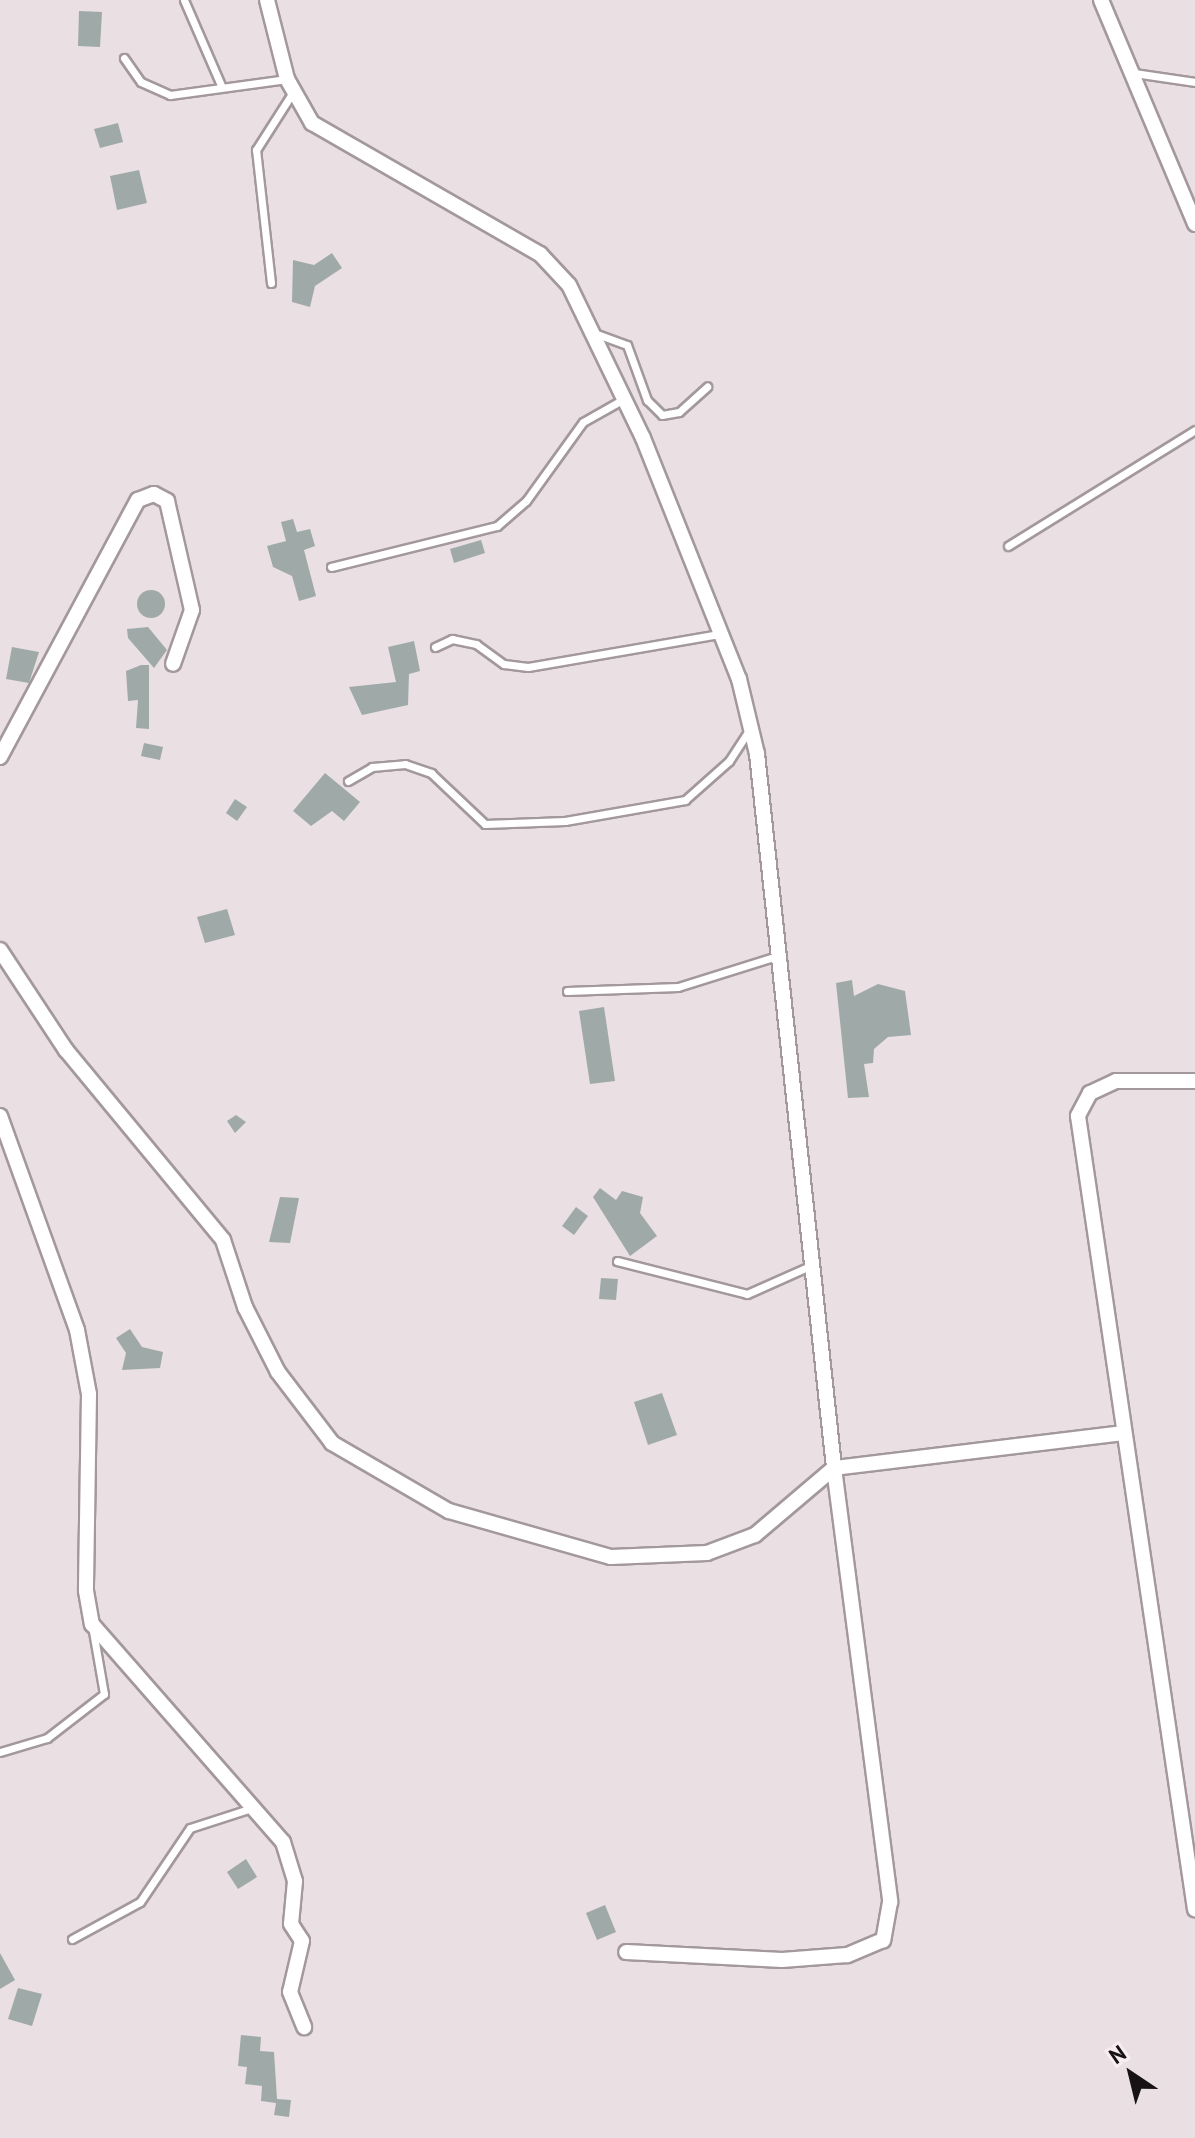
<!DOCTYPE html>
<style>
body{margin:0}
#map{position:relative;width:1195px;height:2138px;overflow:hidden;background:#eadfe3;font-family:"PT Sans",sans-serif}
div>[style]{position:absolute}
.building>*{inset:0;background:#9faaa8}
.round{border-radius:50%}
.roads{filter:drop-shadow(2px 0 #a3989b) drop-shadow(-2px 0 #a3989b) drop-shadow(0 2px #a3989b) drop-shadow(0 -2px #a3989b)}
.lane>*{height:7px;margin:-3.5px;padding:0 3.5px;transform-origin:3.5px;border-radius:3.5px;background:#fff}
.street>*{height:14px;margin:-7px;padding:0 7px;transform-origin:7px;border-radius:7px;background:#fff}
span{translate:-50% -50%;white-space:nowrap;text-align:center;line-height:1.15;-webkit-text-stroke:6px #f8edf0;paint-order:stroke}
.north{position:absolute;left:1091px;top:2034px;width:80px;height:80px;-webkit-text-stroke:6px #f8edf0;paint-order:stroke;rotate:325deg;font-size:22px;font-weight:700;line-height:32px;text-align:center;color:#171315}
.north::after{content:'';display:block;margin:auto;width:28px;height:36px;background:#171315;clip-path:polygon(50% 0,100% 100%,50% 72%,0 100%)}
</style>
<div id="map">
<div class="building">
<div style="clip-path:polygon(79px 11px,102px 12px,100px 47px,78px 46px)"></div>
<div style="clip-path:polygon(118px 123px,123px 142px,100px 148px,94px 129px)"></div>
<div style="clip-path:polygon(139px 170px,147px 203px,117px 210px,110px 176px)"></div>
<div style="clip-path:polygon(332px 253px,342px 268px,315px 286px,310px 307px,292px 302px,293px 260px,314px 265px)"></div>
<div style="clip-path:polygon(293px 519px,297px 532px,310px 529px,315px 546px,304px 550px,316px 596px,299px 601px,292px 576px,273px 567px,267px 546px,286px 541px,281px 522px)"></div>
<div style="clip-path:polygon(481px 540px,485px 553px,454px 563px,450px 549px)"></div>
<div class="round" style="left:137px;top:590px;width:28px;height:28px"></div>
<div style="clip-path:polygon(148px 627px,167px 650px,154px 668px,128px 638px,127px 629px)"></div>
<div style="clip-path:polygon(414px 641px,420px 671px,409px 674px,408px 705px,362px 715px,349px 687px,396px 682px,388px 647px)"></div>
<div style="clip-path:polygon(12px 647px,39px 652px,29px 683px,6px 679px)"></div>
<div style="clip-path:polygon(141px 665px,149px 665px,149px 729px,136px 728px,138px 700px,128px 701px,126px 671px)"></div>
<div style="clip-path:polygon(144px 743px,163px 747px,160px 760px,141px 756px)"></div>
<div style="clip-path:polygon(325px 773px,360px 802px,344px 821px,332px 811px,311px 826px,293px 811px)"></div>
<div style="clip-path:polygon(235px 799px,247px 807px,237px 821px,226px 813px)"></div>
<div style="clip-path:polygon(227px 909px,235px 935px,205px 943px,197px 917px)"></div>
<div style="clip-path:polygon(852px 980px,854px 996px,878px 984px,905px 991px,911px 1035px,888px 1037px,874px 1049px,873px 1063px,864px 1064px,869px 1097px,848px 1098px,836px 983px)"></div>
<div style="clip-path:polygon(604px 1007px,615px 1081px,590px 1084px,579px 1011px)"></div>
<div style="clip-path:polygon(236px 1115px,246px 1122px,235px 1133px,227px 1121px)"></div>
<div style="clip-path:polygon(600px 1188px,616px 1200px,622px 1191px,643px 1197px,640px 1213px,657px 1236px,630px 1256px,593px 1197px)"></div>
<div style="clip-path:polygon(280px 1197px,299px 1198px,290px 1243px,269px 1242px)"></div>
<div style="clip-path:polygon(576px 1207px,588px 1216px,574px 1235px,562px 1226px)"></div>
<div style="clip-path:polygon(601px 1278px,618px 1279px,616px 1300px,599px 1299px)"></div>
<div style="clip-path:polygon(130px 1329px,142px 1347px,163px 1352px,160px 1368px,122px 1370px,126px 1353px,116px 1338px)"></div>
<div style="clip-path:polygon(662px 1393px,677px 1435px,648px 1445px,634px 1402px)"></div>
<div style="clip-path:polygon(246px 1859px,257px 1877px,238px 1889px,227px 1872px)"></div>
<div style="clip-path:polygon(605px 1905px,616px 1932px,597px 1940px,586px 1913px)"></div>
<div style="clip-path:polygon(0 1953px,15px 1980px,0 1989px)"></div>
<div style="clip-path:polygon(18px 1988px,42px 1994px,32px 2026px,8px 2019px)"></div>
<div style="clip-path:polygon(241px 2035px,261px 2037px,260px 2051px,274px 2052px,277px 2099px,291px 2100px,289px 2117px,274px 2115px,276px 2103px,261px 2101px,262px 2086px,245px 2084px,247px 2067px,238px 2066px)"></div>
</div>
<div class="roads">
<div class="lane">
<div style="left:184px;top:0;width:93px;rotate:66.5deg"></div>
<div style="left:124px;top:58px;width:29px;rotate:55deg"></div>
<div style="left:141px;top:82px;width:32px;rotate:24deg"></div>
<div style="left:170px;top:95px;width:118px;rotate:-7.8deg"></div>
<div style="left:1134px;top:73px;width:62px;rotate:8.4deg"></div>
<div style="left:271px;top:283px;width:134px;rotate:-96.4deg"></div>
<div style="left:256px;top:150px;width:69px;rotate:-57.5deg"></div>
<div style="left:594px;top:333px;width:35px;rotate:20deg"></div>
<div style="left:627px;top:345px;width:59px;rotate:70deg"></div>
<div style="left:647px;top:400px;width:21px;rotate:45deg"></div>
<div style="left:662px;top:415px;width:17px;rotate:-10deg"></div>
<div style="left:679px;top:412px;width:38px;rotate:-42deg"></div>
<div style="left:1008px;top:546px;width:220px;rotate:-31.8deg"></div>
<div style="left:331px;top:567px;width:171px;rotate:-13.9deg"></div>
<div style="left:497px;top:526px;width:38px;rotate:-41deg"></div>
<div style="left:526px;top:501px;width:97px;rotate:-54.2deg"></div>
<div style="left:583px;top:422px;width:45px;rotate:-29.4deg"></div>
<div style="left:435px;top:647px;width:19px;rotate:-25deg"></div>
<div style="left:452px;top:639px;width:25px;rotate:12deg"></div>
<div style="left:476px;top:644px;width:34px;rotate:36deg"></div>
<div style="left:504px;top:664px;width:24px;rotate:7deg"></div>
<div style="left:528px;top:667px;width:194px;rotate:-9.8deg"></div>
<div style="left:348px;top:781px;width:28px;rotate:-30deg"></div>
<div style="left:372px;top:767px;width:33px;rotate:-5deg"></div>
<div style="left:405px;top:764px;width:28px;rotate:19deg"></div>
<div style="left:431px;top:773px;width:74px;rotate:43.4deg"></div>
<div style="left:485px;top:824px;width:80px;rotate:-2.1deg"></div>
<div style="left:565px;top:821px;width:122px;rotate:-9.9deg"></div>
<div style="left:685px;top:800px;width:59px;rotate:-41.6deg"></div>
<div style="left:729px;top:761px;width:37px;rotate:-57deg"></div>
<div style="left:567px;top:991px;width:111px;rotate:-2.1deg"></div>
<div style="left:678px;top:987px;width:107px;rotate:-17.4deg"></div>
<div style="left:617px;top:1261px;width:134px;rotate:14.2deg"></div>
<div style="left:747px;top:1294px;width:71px;rotate:-24deg"></div>
<div style="left:0;top:1752px;width:49px;rotate:-16.6deg"></div>
<div style="left:47px;top:1738px;width:72px;rotate:-37.7deg"></div>
<div style="left:104px;top:1694px;width:70px;rotate:-99.9deg"></div>
<div style="left:72px;top:1939px;width:77px;rotate:-28.6deg"></div>
<div style="left:140px;top:1902px;width:89px;rotate:-56deg"></div>
<div style="left:190px;top:1828px;width:65px;rotate:-17.9deg"></div>
</div>
<div class="street">
<div style="left:267px;top:0;width:81px;rotate:75.8deg"></div>
<div style="left:287px;top:79px;width:51px;rotate:60.4deg"></div>
<div style="left:312px;top:123px;width:263px;rotate:29.9deg"></div>
<div style="left:540px;top:254px;width:42px;rotate:46.9deg"></div>
<div style="left:569px;top:285px;width:170px;rotate:64.2deg"></div>
<div style="left:643px;top:438px;width:259px;rotate:68.3deg"></div>
<div style="left:739px;top:679px;width:77px;rotate:76.5deg"></div>
<div style="left:757px;top:754px;width:718px;rotate:83.84deg"></div>
<div style="left:834px;top:1468px;width:438px;rotate:82.6deg"></div>
<div style="left:890px;top:1902px;width:39px;rotate:100deg"></div>
<div style="left:883px;top:1940px;width:39px;rotate:157deg"></div>
<div style="left:847px;top:1955px;width:65px;rotate:175.6deg"></div>
<div style="left:782px;top:1960px;width:156px;rotate:-177.1deg"></div>
<div style="left:1101px;top:0;width:243px;rotate:67.2deg"></div>
<div style="left:0;top:757px;width:292px;rotate:-61.8deg"></div>
<div style="left:138px;top:500px;width:17px;rotate:-21deg"></div>
<div style="left:154px;top:494px;width:15px;rotate:28deg"></div>
<div style="left:167px;top:501px;width:112px;rotate:77.1deg"></div>
<div style="left:192px;top:610px;width:57px;rotate:109.4deg"></div>
<div style="left:0;top:950px;width:120px;rotate:56.6deg"></div>
<div style="left:66px;top:1050px;width:246px;rotate:50.4deg"></div>
<div style="left:223px;top:1240px;width:71px;rotate:71.8deg"></div>
<div style="left:245px;top:1307px;width:73px;rotate:63.1deg"></div>
<div style="left:278px;top:1372px;width:89px;rotate:52.7deg"></div>
<div style="left:332px;top:1443px;width:135px;rotate:30.2deg"></div>
<div style="left:449px;top:1511px;width:168px;rotate:15.9deg"></div>
<div style="left:611px;top:1557px;width:96px;rotate:-2.4deg"></div>
<div style="left:707px;top:1553px;width:51px;rotate:-20.6deg"></div>
<div style="left:755px;top:1535px;width:104px;rotate:-40.3deg"></div>
<div style="left:834px;top:1468px;width:291px;rotate:-6.9deg"></div>
<div style="left:1195px;top:1081px;width:79px;rotate:180deg"></div>
<div style="left:1116px;top:1081px;width:29px;rotate:155deg"></div>
<div style="left:1090px;top:1093px;width:26px;rotate:118deg"></div>
<div style="left:1078px;top:1116px;width:802px;rotate:81.61deg"></div>
<div style="left:0;top:1116px;width:227px;rotate:70.2deg"></div>
<div style="left:77px;top:1330px;width:65px;rotate:79.4deg"></div>
<div style="left:89px;top:1394px;width:197px;rotate:90.9deg"></div>
<div style="left:86px;top:1591px;width:34px;rotate:80deg"></div>
<div style="left:92px;top:1624px;width:290px;rotate:48.8deg"></div>
<div style="left:283px;top:1842px;width:41px;rotate:72.9deg"></div>
<div style="left:295px;top:1881px;width:43px;rotate:95.3deg"></div>
<div style="left:291px;top:1924px;width:20px;rotate:57deg"></div>
<div style="left:302px;top:1941px;width:52px;rotate:103.2deg"></div>
<div style="left:290px;top:1992px;width:38px;rotate:68deg"></div>
</div>
</div>
<div class="north">N</div>
</div>
